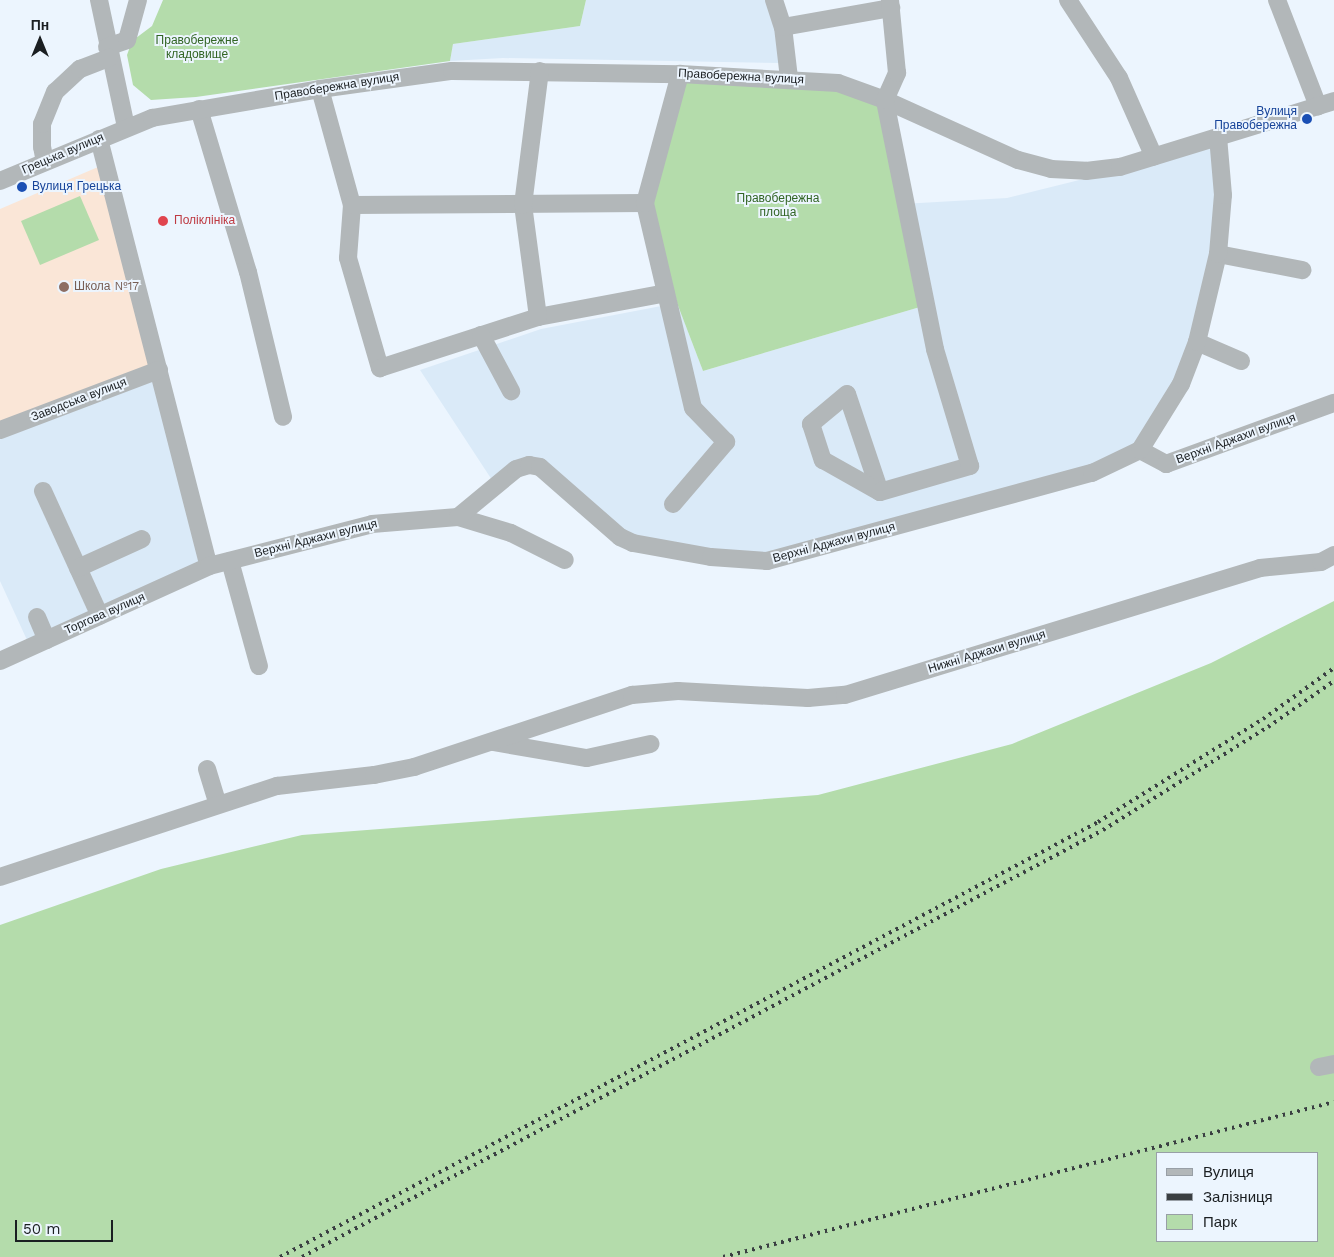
<!DOCTYPE html>
<meta charset="utf-8">
<style>
body{margin:0}
#map{position:relative;width:1334px;height:1257px;overflow:hidden;background:#ecf5fe;font-family:"Work Sans",sans-serif}
div>[style]{position:absolute}
.built>*{inset:0;background:#daeaf8}
.education>*{inset:0;background:#fae6d7}
.green>*{inset:0;background:#b4dcab}
.minor>*{height:18px;margin:-9px;padding:0 9px;transform-origin:9px;border-radius:9px;background:#b2b7b9}
.rail>*{height:4px;margin-top:-2px;transform-origin:0;background:repeating-linear-gradient(90deg,#3a3f42 0 2.5px,transparent 0 7.5px)}
.dots>*{width:14px;height:14px;translate:-50% -50%;box-sizing:border-box;border:2px solid #ecf5fe;border-radius:50%}
span{translate:-50% -50%;white-space:nowrap;text-align:center;line-height:1.15;-webkit-text-stroke:4px #ecf5fe;paint-order:stroke}
.park-label{font-size:12px;color:#326525}
.street-label{font-size:12px;color:#1b1f22}
.transit-label{font-size:12px;color:#164399}
.right{translate:-100% -50%;text-align:right}
.left{translate:0 -50%;text-align:left}
.health-label{font-size:12px;color:#be3a42}
.education-label{font-size:12px;color:#785e54}
.legend{position:absolute;left:1156px;top:1152px;width:162px;height:90px;box-sizing:border-box;background:#ecf5fe;border:1px solid #989fa6;margin:0;padding:6px 9px;list-style:none;font-size:15px;color:#1b1f22}
.legend li{display:flex;align-items:center;gap:10px;height:25px}
.legend b{width:25px;border:1px solid #989fa6}
.north{position:absolute;left:15px;top:15px;width:50px;height:50px;-webkit-text-stroke:4px #ecf5fe;paint-order:stroke;rotate:0deg;font-size:14px;font-weight:700;line-height:20px;text-align:center;color:#1b1f22}
.north::after{content:'';display:block;margin:auto;width:18px;height:22px;background:#1b1f22;clip-path:polygon(50% 0,100% 100%,50% 72%,0 100%)}
.scale{position:absolute;left:15px;top:1220px;width:98px;height:22px;box-sizing:border-box;border:2px solid #1b1f22;border-top:0;padding-left:6px;font-size:15px;line-height:18px;white-space:nowrap;color:#1b1f22;-webkit-text-stroke:4px #ecf5fe;paint-order:stroke}
</style>
<div id="map">
<div class="built">
<div style="clip-path:polygon(586px 0,772px 0,782px 63px,503px 58px,450px 61px,453px 44px,580px 26px)"></div>
<div style="clip-path:polygon(1212px 147px,1216px 195px,1211px 253px,1190px 340px,1175px 381px,1136px 445px,1090px 467px,766px 554px,711px 551px,650px 541px,623px 531px,544px 461px,492px 480px,420px 370px,541px 329px,677px 303px,703px 371px,920px 307px,902px 204px,1007px 198px)"></div>
<div style="clip-path:polygon(153px 381px,199px 562px,27px 640px,0 581px,0 439px)"></div>
</div>
<div class="education">
<div style="clip-path:polygon(98px 167px,149px 366px,0 422px,0 209px)"></div>
</div>
<div class="green">
<div style="clip-path:polygon(163px 0,586px 0,580px 26px,453px 44px,450px 61px,196px 97px,151px 100px,133px 85px,127px 55px,132px 41px,152px 26px)"></div>
<div style="clip-path:polygon(687px 75px,760px 77px,884px 100px,920px 307px,703px 371px,677px 303px,653px 204px)"></div>
<div style="clip-path:polygon(80px 196px,99px 240px,40px 265px,21px 221px)"></div>
<div style="clip-path:polygon(evenodd,1334px 601px,1334px 1257px,0 1257px,0 925px,161px 869px,302px 835px,818px 795px,1012px 744px,1211px 663px,1334px 601px,1158px 1153px,1318px 1153px,1318px 1241px,1158px 1241px,1158px 1153px)"></div>
</div>
<div class="minor">
<div style="left:99px;top:0;width:130px;rotate:78deg"></div>
<div style="left:774px;top:0;width:28px;rotate:72deg"></div>
<div style="left:783px;top:27px;width:51px;rotate:83.3deg"></div>
<div style="left:1068px;top:0;width:93px;rotate:56.8deg"></div>
<div style="left:1119px;top:78px;width:86px;rotate:66.1deg"></div>
<div style="left:1277px;top:0;width:114px;rotate:68.9deg"></div>
<div style="left:783px;top:27px;width:110px;rotate:-10deg"></div>
<div style="left:107px;top:47px;width:21px;rotate:-19deg"></div>
<div style="left:127px;top:40px;width:41px;rotate:-74.6deg"></div>
<div style="left:320px;top:89px;width:120px;rotate:74.6deg"></div>
<div style="left:352px;top:205px;width:53px;rotate:94.3deg"></div>
<div style="left:348px;top:258px;width:115px;rotate:73.8deg"></div>
<div style="left:380px;top:368px;width:166px;rotate:-17.9deg"></div>
<div style="left:538px;top:317px;width:130px;rotate:-10.6deg"></div>
<div style="left:199px;top:109px;width:170px;rotate:73.3deg"></div>
<div style="left:248px;top:272px;width:149px;rotate:76.4deg"></div>
<div style="left:99px;top:139px;width:441px;rotate:75.6deg"></div>
<div style="left:45px;top:162px;width:15px;rotate:-101deg"></div>
<div style="left:42px;top:147px;width:23px;rotate:-90deg"></div>
<div style="left:42px;top:124px;width:35px;rotate:-68deg"></div>
<div style="left:55px;top:92px;width:34px;rotate:-43deg"></div>
<div style="left:80px;top:69px;width:31px;rotate:-21deg"></div>
<div style="left:0;top:181px;width:165px;rotate:-22.5deg"></div>
<div style="left:152px;top:118px;width:170px;rotate:-9.8deg"></div>
<div style="left:320px;top:89px;width:133px;rotate:-7.8deg"></div>
<div style="left:452px;top:71px;width:228px;rotate:0.8deg"></div>
<div style="left:680px;top:74px;width:158px;rotate:3.3deg"></div>
<div style="left:838px;top:83px;width:50px;rotate:19.9deg"></div>
<div style="left:885px;top:100px;width:146px;rotate:24.3deg"></div>
<div style="left:1018px;top:160px;width:34px;rotate:15deg"></div>
<div style="left:1051px;top:169px;width:35px;rotate:3deg"></div>
<div style="left:1086px;top:171px;width:34px;rotate:-7deg"></div>
<div style="left:1120px;top:167px;width:224px;rotate:-17.1deg"></div>
<div style="left:352px;top:205px;width:293px;rotate:-0.4deg"></div>
<div style="left:1218px;top:254px;width:86px;rotate:10.8deg"></div>
<div style="left:538px;top:317px;width:113px;rotate:-97.6deg"></div>
<div style="left:523px;top:205px;width:135px;rotate:-82.8deg"></div>
<div style="left:481px;top:335px;width:64px;rotate:61.8deg"></div>
<div style="left:1197px;top:342px;width:48px;rotate:23.4deg"></div>
<div style="left:0;top:430px;width:170px;rotate:-20.7deg"></div>
<div style="left:1140px;top:450px;width:30px;rotate:28deg"></div>
<div style="left:1166px;top:464px;width:179px;rotate:-20deg"></div>
<div style="left:43px;top:491px;width:137px;rotate:65.5deg"></div>
<div style="left:880px;top:492px;width:103px;rotate:-108.6deg"></div>
<div style="left:847px;top:394px;width:47px;rotate:140.2deg"></div>
<div style="left:811px;top:424px;width:38px;rotate:72deg"></div>
<div style="left:823px;top:460px;width:65px;rotate:29.3deg"></div>
<div style="left:880px;top:492px;width:94px;rotate:-16.1deg"></div>
<div style="left:970px;top:466px;width:122px;rotate:-106.7deg"></div>
<div style="left:935px;top:349px;width:254px;rotate:-101.4deg"></div>
<div style="left:885px;top:100px;width:30px;rotate:-66deg"></div>
<div style="left:897px;top:73px;width:73px;rotate:-95.5deg"></div>
<div style="left:673px;top:504px;width:82px;rotate:-49.5deg"></div>
<div style="left:726px;top:442px;width:47px;rotate:-134.1deg"></div>
<div style="left:693px;top:408px;width:211px;rotate:-103.2deg"></div>
<div style="left:645px;top:203px;width:134px;rotate:-74.8deg"></div>
<div style="left:458px;top:517px;width:55px;rotate:16.8deg"></div>
<div style="left:511px;top:533px;width:60px;rotate:26.6deg"></div>
<div style="left:230px;top:561px;width:109px;rotate:74.6deg"></div>
<div style="left:78px;top:568px;width:70px;rotate:-24.4deg"></div>
<div style="left:37px;top:617px;width:25px;rotate:67deg"></div>
<div style="left:0;top:661px;width:230px;rotate:-24.4deg"></div>
<div style="left:209px;top:566px;width:168px;rotate:-14.4deg"></div>
<div style="left:372px;top:524px;width:86px;rotate:-4.7deg"></div>
<div style="left:458px;top:517px;width:75px;rotate:-39.6deg"></div>
<div style="left:516px;top:469px;width:14px;rotate:-17deg"></div>
<div style="left:529px;top:465px;width:11px;rotate:10deg"></div>
<div style="left:540px;top:467px;width:106px;rotate:41.2deg"></div>
<div style="left:620px;top:537px;width:14px;rotate:25deg"></div>
<div style="left:633px;top:543px;width:79px;rotate:10.2deg"></div>
<div style="left:711px;top:557px;width:56px;rotate:4.1deg"></div>
<div style="left:767px;top:561px;width:337px;rotate:-15.2deg"></div>
<div style="left:1092px;top:473px;width:53px;rotate:-25.6deg"></div>
<div style="left:1140px;top:450px;width:78px;rotate:-58.2deg"></div>
<div style="left:1181px;top:384px;width:45px;rotate:-69.1deg"></div>
<div style="left:1197px;top:342px;width:90px;rotate:-76.6deg"></div>
<div style="left:1218px;top:254px;width:59px;rotate:-85.2deg"></div>
<div style="left:1223px;top:195px;width:58px;rotate:-94.9deg"></div>
<div style="left:493px;top:742px;width:95px;rotate:9.7deg"></div>
<div style="left:587px;top:758px;width:65px;rotate:-12.5deg"></div>
<div style="left:207px;top:769px;width:37px;rotate:73deg"></div>
<div style="left:0;top:877px;width:292px;rotate:-18.2deg"></div>
<div style="left:277px;top:786px;width:98px;rotate:-6.5deg"></div>
<div style="left:374px;top:775px;width:41px;rotate:-11.3deg"></div>
<div style="left:414px;top:767px;width:230px;rotate:-18.3deg"></div>
<div style="left:632px;top:695px;width:46px;rotate:-5deg"></div>
<div style="left:678px;top:691px;width:130px;rotate:3.1deg"></div>
<div style="left:808px;top:698px;width:37px;rotate:-5deg"></div>
<div style="left:845px;top:695px;width:434px;rotate:-17deg"></div>
<div style="left:1260px;top:568px;width:61px;rotate:-5.6deg"></div>
<div style="left:1321px;top:562px;width:15px;rotate:-28deg"></div>
<div style="left:1319px;top:1067px;width:15px;rotate:-11deg"></div>
</div>
<div class="rail">
<div style="left:280px;top:1257px;width:926px;rotate:-28deg"></div>
<div style="left:1098px;top:822px;width:195px;rotate:-32deg"></div>
<div style="left:1263px;top:719px;width:87px;rotate:-35.7deg"></div>
<div style="left:302px;top:1257px;width:908px;rotate:-28.06deg"></div>
<div style="left:1103px;top:830px;width:195px;rotate:-32deg"></div>
<div style="left:1268px;top:727px;width:80px;rotate:-34.9deg"></div>
<div style="left:723px;top:1257px;width:630px;rotate:-14.23deg"></div>
</div>
<div class="dots">
<div style="left:1307px;top:119px;background:#1a4fb4"></div>
<div style="left:22px;top:187px;background:#1a4fb4"></div>
<div style="left:163px;top:221px;background:#e0444e"></div>
<div style="left:64px;top:287px;background:#8d6e63"></div>
</div>
<div class="park-label">
<span style="left:197px;top:48px">Правобережне<br>кладовище</span>
<span style="left:778px;top:206px">Правобережна<br>площа</span>
</div>
<div class="street-label">
<span style="left:741px;top:77px;rotate:3deg">Правобережна вулиця</span>
<span style="left:337px;top:87px;rotate:-9deg">Правобережна вулиця</span>
<span style="left:63px;top:154px;rotate:-23deg">Грецька вулиця</span>
<span style="left:79px;top:400px;rotate:-21deg">Заводська вулиця</span>
<span style="left:1236px;top:439px;rotate:-20deg">Верхні Аджахи вулиця</span>
<span style="left:316px;top:539px;rotate:-14deg">Верхні Аджахи вулиця</span>
<span style="left:834px;top:543px;rotate:-15deg">Верхні Аджахи вулиця</span>
<span style="left:105px;top:614px;rotate:-24deg">Торгова вулиця</span>
<span style="left:987px;top:652px;rotate:-17deg">Нижні Аджахи вулиця</span>
</div>
<div class="transit-label">
<span class="right" style="left:1297px;top:119px">Вулиця<br>Правобережна</span>
<span class="left" style="left:32px;top:187px">Вулиця Грецька</span>
</div>
<div class="health-label">
<span class="left" style="left:174px;top:221px">Поліклініка</span>
</div>
<div class="education-label">
<span class="left" style="left:74px;top:287px">Школа №17</span>
</div>
<ul class="legend">
<li><b style="height:6px;background:#b2b7b9"></b>Вулиця</li>
<li><b style="height:6px;background:#3a3f42"></b>Залізниця</li>
<li><b style="height:14px;background:#b4dcab"></b>Парк</li>
</ul>
<div class="north">Пн</div>
<div class="scale">50 m</div>
</div>
